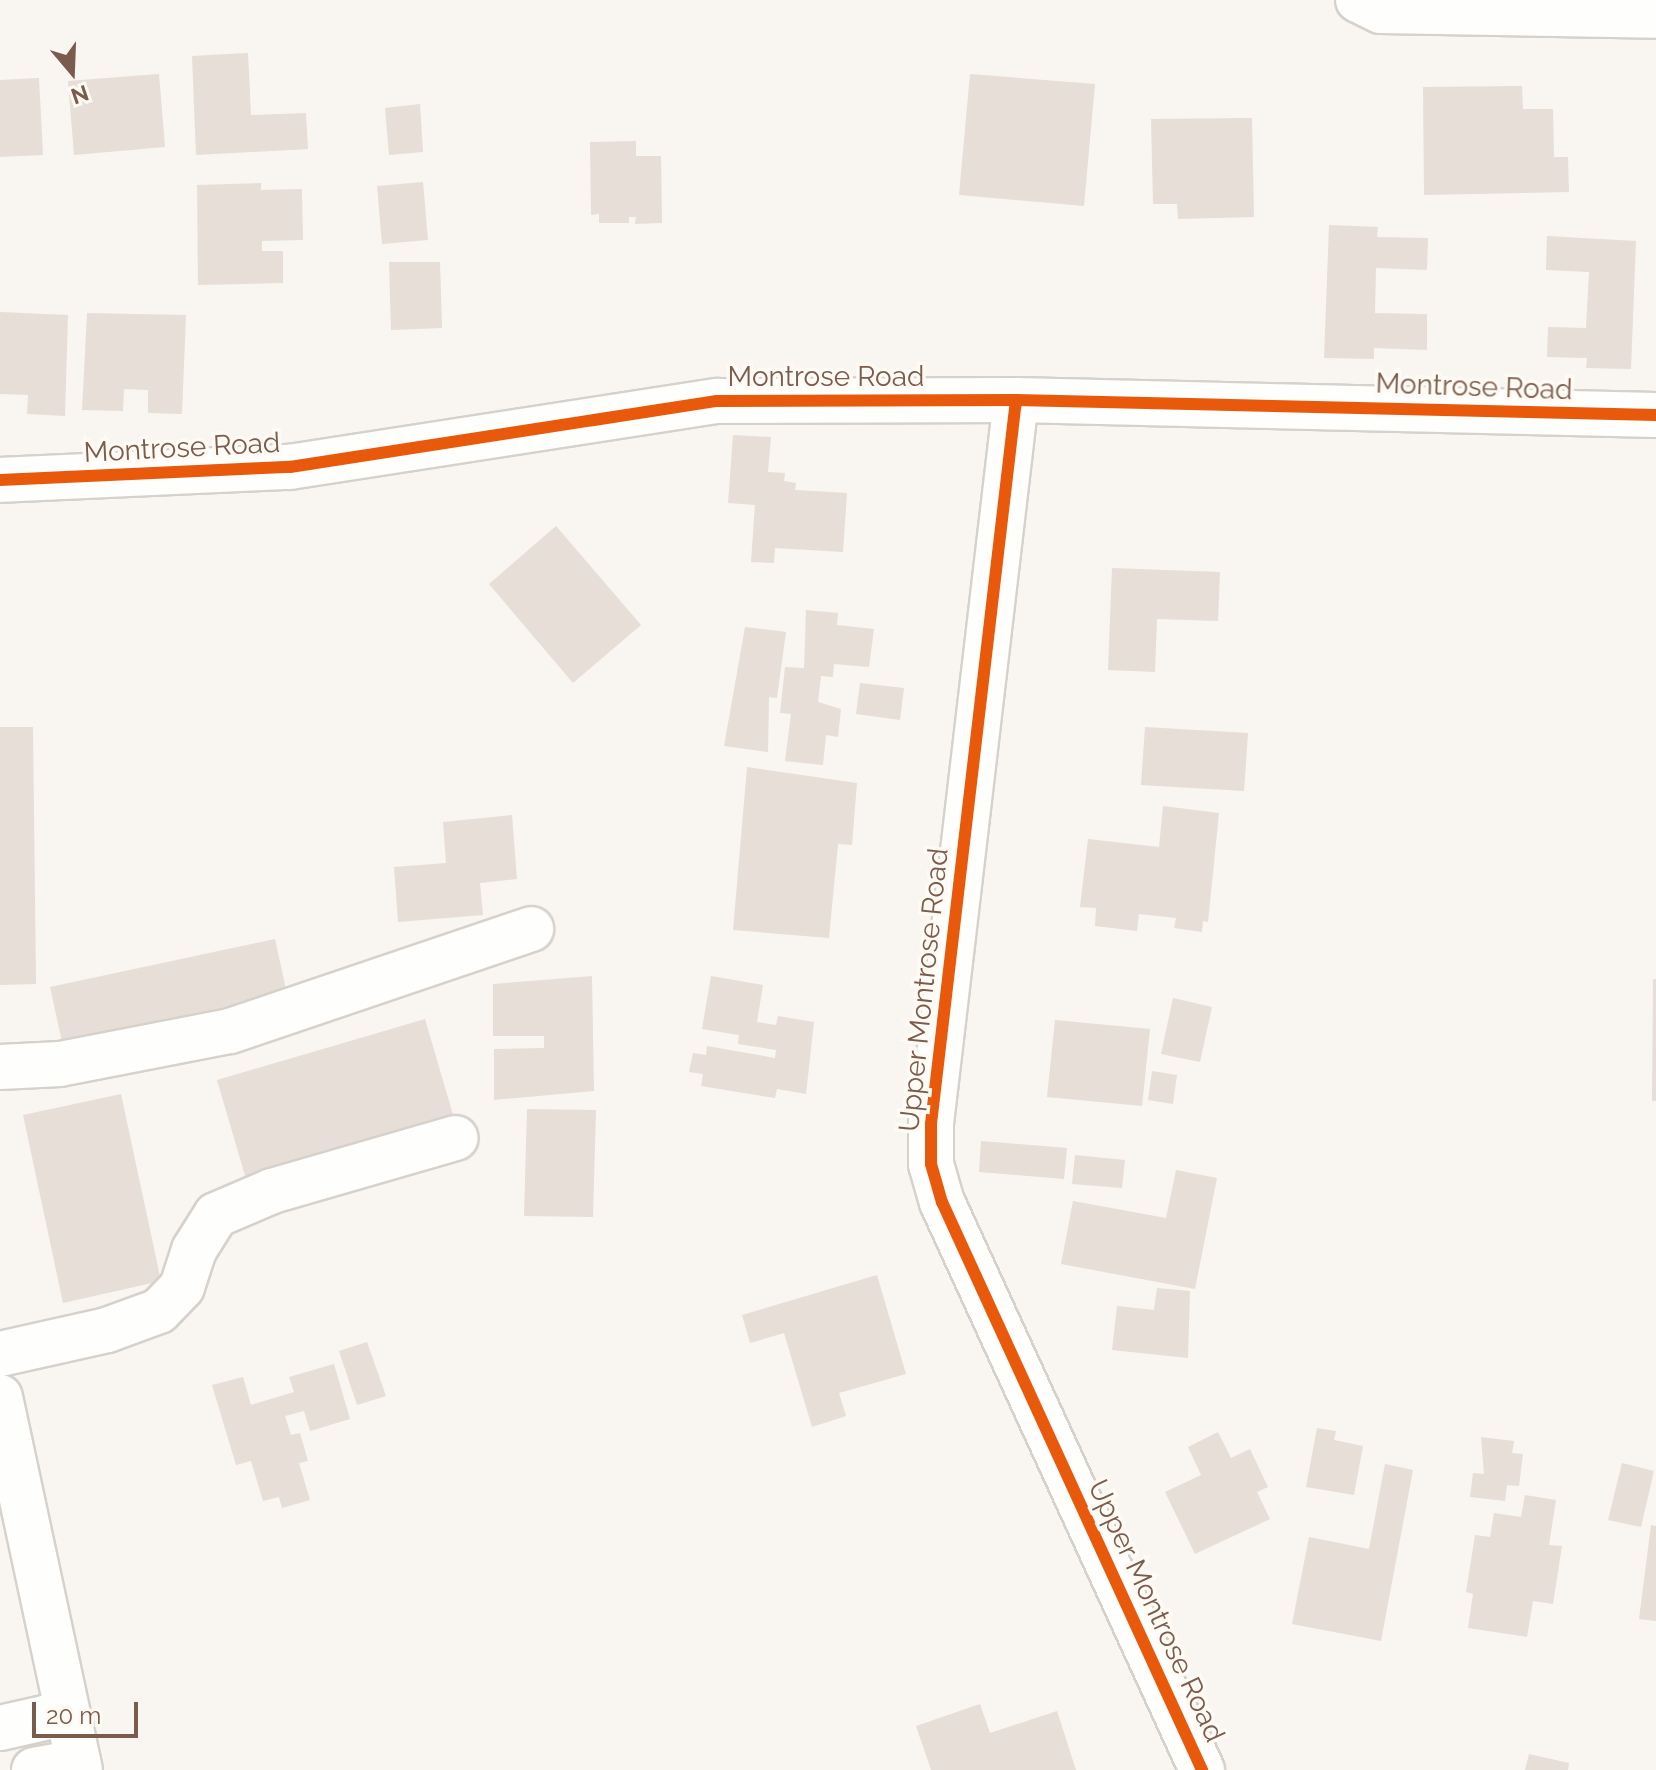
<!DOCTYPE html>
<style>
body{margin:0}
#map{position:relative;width:1656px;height:1770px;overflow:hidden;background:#f9f5f0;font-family:Raleway,sans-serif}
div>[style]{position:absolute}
.building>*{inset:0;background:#e6ded7}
.roads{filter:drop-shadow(2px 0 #d7d1cb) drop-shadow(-2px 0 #d7d1cb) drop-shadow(0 2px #d7d1cb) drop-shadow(0 -2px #d7d1cb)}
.minor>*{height:44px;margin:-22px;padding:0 22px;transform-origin:22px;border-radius:22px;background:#fefefd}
.cycleway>*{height:12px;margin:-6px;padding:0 6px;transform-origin:6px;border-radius:6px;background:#e8590c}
span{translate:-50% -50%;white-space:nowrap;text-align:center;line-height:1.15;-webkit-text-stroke:7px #fffaf3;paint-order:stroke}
.street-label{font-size:28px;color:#7a5c4d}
.north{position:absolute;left:32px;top:32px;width:80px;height:80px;-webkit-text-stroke:6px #fffaf3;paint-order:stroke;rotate:161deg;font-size:22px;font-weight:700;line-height:32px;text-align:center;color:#7a5c4d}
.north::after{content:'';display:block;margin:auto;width:28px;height:36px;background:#7a5c4d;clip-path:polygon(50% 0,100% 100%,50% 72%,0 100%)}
.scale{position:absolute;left:32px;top:1702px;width:106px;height:36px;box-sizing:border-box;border:4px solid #7a5c4d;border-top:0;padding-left:10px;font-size:24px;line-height:28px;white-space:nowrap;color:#7a5c4d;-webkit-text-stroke:6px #fffaf3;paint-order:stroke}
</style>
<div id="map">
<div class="building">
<div style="clip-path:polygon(248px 53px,251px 115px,306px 113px,308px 149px,196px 155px,192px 56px)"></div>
<div style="clip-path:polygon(159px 74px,165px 147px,74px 155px,68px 81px)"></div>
<div style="clip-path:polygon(970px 74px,1095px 84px,1084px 206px,959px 195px)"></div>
<div style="clip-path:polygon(39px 78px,43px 155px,0 157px,0 80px)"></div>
<div style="clip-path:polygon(1522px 86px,1523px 109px,1553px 109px,1554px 157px,1568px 157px,1569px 192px,1424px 195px,1423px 87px)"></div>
<div style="clip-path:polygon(420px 104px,423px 152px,389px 155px,385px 108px)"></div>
<div style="clip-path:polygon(1252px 118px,1254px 217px,1178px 219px,1177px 204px,1153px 204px,1151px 119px)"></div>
<div style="clip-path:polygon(636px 141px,636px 156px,661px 156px,662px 223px,635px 224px,636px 217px,629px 217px,629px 223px,599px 223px,599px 214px,591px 215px,590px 142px)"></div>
<div style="clip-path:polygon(423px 182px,428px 240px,382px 244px,377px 186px)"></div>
<div style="clip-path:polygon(261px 183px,261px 190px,302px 189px,303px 240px,262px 241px,262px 251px,283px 251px,283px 283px,198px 285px,197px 185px)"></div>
<div style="clip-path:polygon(1329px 225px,1378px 227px,1377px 237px,1428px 238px,1427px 270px,1376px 268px,1375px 313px,1427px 314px,1427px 350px,1374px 348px,1374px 359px,1324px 358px)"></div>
<div style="clip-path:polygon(1547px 236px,1636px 241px,1631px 369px,1586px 368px,1587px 358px,1547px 357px,1548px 327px,1586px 328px,1589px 272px,1546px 270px)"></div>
<div style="clip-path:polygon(389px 262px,440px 262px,442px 328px,391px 330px)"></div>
<div style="clip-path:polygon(0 312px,68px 315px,65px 416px,27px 414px,28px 395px,0 394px)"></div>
<div style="clip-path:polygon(87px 313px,186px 315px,182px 414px,148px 413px,148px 390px,124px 389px,123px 411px,82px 410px)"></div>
<div style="clip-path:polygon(733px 435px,771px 437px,768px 472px,785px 473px,784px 481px,796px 483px,795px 490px,847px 493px,843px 552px,775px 548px,774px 563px,751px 562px,755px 505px,728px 503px)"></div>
<div style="clip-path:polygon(556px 526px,641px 625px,573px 683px,489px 584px)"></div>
<div style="clip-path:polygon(1112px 568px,1220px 572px,1218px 621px,1157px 619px,1155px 672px,1108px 670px)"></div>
<div style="clip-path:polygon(806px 610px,838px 613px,837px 625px,874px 629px,869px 667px,834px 664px,833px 677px,821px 676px,818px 702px,841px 709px,838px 737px,826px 735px,823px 765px,785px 761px,791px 714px,780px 713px,785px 667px,804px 668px)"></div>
<div style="clip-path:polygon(745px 627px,786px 632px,777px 698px,769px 697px,768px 752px,724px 746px)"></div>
<div style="clip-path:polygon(860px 683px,904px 688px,900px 720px,856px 714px)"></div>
<div style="clip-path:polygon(0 727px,33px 727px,36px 984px,0 985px)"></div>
<div style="clip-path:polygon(1145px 727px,1248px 733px,1244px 791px,1141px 785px)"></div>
<div style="clip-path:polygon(747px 767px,857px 783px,852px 845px,838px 844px,829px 938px,733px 930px)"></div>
<div style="clip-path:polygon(1163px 806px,1219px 813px,1208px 922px,1203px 921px,1202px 932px,1174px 928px,1176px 918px,1139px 914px,1137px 931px,1095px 926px,1096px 908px,1080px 907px,1088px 839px,1159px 847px)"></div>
<div style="clip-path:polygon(512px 815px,517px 879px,480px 883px,483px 915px,398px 922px,394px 867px,446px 863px,443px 822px)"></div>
<div style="clip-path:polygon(275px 939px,287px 994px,62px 1042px,50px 987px)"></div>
<div style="clip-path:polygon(592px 976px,594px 1091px,494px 1100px,494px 1049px,544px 1048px,544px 1036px,493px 1036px,493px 984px)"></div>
<div style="clip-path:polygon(711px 976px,763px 985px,757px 1022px,776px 1025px,778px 1016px,814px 1022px,806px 1094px,777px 1089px,775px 1098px,701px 1086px,703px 1074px,689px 1072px,693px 1053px,706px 1055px,707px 1046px,775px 1058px,776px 1050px,738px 1044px,739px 1035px,702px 1029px)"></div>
<div style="clip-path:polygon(1653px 979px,1656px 979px,1656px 1101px,1652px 1101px)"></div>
<div style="clip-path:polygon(1173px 998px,1212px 1007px,1200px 1062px,1161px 1054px)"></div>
<div style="clip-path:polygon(425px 1019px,454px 1118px,246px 1179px,217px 1080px)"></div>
<div style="clip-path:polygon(1055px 1020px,1150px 1029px,1142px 1106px,1047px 1097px)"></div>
<div style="clip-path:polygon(1152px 1071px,1177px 1075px,1173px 1104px,1148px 1100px)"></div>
<div style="clip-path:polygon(121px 1094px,161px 1281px,63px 1303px,23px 1115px)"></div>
<div style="clip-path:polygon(527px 1109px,596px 1110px,593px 1217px,524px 1216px)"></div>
<div style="clip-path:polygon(981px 1141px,1067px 1148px,1064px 1179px,979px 1172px)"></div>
<div style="clip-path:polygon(1075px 1155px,1125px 1160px,1122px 1188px,1072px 1184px)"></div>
<div style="clip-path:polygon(1176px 1170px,1217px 1178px,1195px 1289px,1061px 1264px,1073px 1201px,1166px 1218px)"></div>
<div style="clip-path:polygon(877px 1275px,906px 1374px,839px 1393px,846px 1416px,812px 1427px,784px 1333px,750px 1343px,742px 1315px)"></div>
<div style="clip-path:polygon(1157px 1288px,1190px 1291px,1188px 1358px,1112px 1350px,1117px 1306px,1154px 1310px)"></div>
<div style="clip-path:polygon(367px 1342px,386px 1396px,357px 1405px,339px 1351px)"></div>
<div style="clip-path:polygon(334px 1364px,350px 1419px,310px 1431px,304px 1411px,285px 1416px,291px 1435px,300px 1433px,308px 1461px,299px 1463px,310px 1500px,282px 1508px,279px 1497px,263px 1501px,251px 1461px,236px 1465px,212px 1385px,243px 1377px,251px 1405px,294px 1392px,289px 1377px)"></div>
<div style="clip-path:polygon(1317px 1428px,1336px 1431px,1334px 1440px,1363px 1446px,1354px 1495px,1306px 1487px)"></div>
<div style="clip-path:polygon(1218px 1432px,1231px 1458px,1250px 1449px,1268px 1487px,1257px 1492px,1270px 1519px,1195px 1554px,1165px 1492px,1201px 1475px,1188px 1447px)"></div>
<div style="clip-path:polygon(1481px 1437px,1514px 1441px,1512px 1453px,1523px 1454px,1519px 1486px,1507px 1485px,1505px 1501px,1470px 1497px,1473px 1473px,1484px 1474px)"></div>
<div style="clip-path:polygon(1622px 1463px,1654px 1471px,1641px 1527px,1608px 1520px)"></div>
<div style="clip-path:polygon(1385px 1464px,1413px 1470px,1381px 1641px,1292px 1624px,1309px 1537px,1369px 1549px)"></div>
<div style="clip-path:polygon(1525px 1495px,1556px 1500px,1549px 1545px,1562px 1546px,1553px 1604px,1533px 1601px,1527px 1637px,1468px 1628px,1473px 1594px,1466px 1592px,1475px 1535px,1490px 1537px,1494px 1513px,1521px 1517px)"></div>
<div style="clip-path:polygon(1651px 1525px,1656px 1526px,1656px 1621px,1639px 1619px)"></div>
<div style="clip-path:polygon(980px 1704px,990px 1733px,1057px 1711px,1076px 1770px,931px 1770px,916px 1726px)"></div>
<div style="clip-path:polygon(1529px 1754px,1569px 1763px,1568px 1770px,1525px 1770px)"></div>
</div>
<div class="roads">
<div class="minor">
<div style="left:1358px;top:0;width:25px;rotate:26deg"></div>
<div style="left:1381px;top:11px;width:275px;rotate:1deg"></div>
<div style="left:1016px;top:400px;width:729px;rotate:96.7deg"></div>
<div style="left:931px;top:1124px;width:40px;rotate:90deg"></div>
<div style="left:931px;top:1164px;width:40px;rotate:74deg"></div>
<div style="left:942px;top:1202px;width:625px;rotate:65.4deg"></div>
<div style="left:0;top:480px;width:290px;rotate:-2.6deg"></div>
<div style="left:290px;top:467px;width:432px;rotate:-8.8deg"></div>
<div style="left:717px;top:401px;width:299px;rotate:-0.2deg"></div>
<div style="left:1016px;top:400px;width:640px;rotate:1.34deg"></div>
<div style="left:0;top:1067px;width:60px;rotate:-2.9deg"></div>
<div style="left:60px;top:1064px;width:173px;rotate:-11deg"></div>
<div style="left:230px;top:1031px;width:318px;rotate:-18.7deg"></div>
<div style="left:0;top:1354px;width:110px;rotate:-12.6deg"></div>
<div style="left:107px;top:1330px;width:55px;rotate:-20.1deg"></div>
<div style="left:159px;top:1311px;width:33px;rotate:-46deg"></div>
<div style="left:182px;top:1287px;width:39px;rotate:-72deg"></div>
<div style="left:194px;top:1250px;width:41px;rotate:-57.8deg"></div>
<div style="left:216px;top:1215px;width:61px;rotate:-23.2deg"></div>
<div style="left:272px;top:1191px;width:191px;rotate:-16.1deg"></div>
<div style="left:0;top:1397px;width:381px;rotate:77.9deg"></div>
<div style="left:0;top:1728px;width:68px;rotate:-12.8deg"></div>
<div style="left:34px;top:1770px;width:45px;rotate:-10.3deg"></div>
</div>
</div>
<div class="cycleway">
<div style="left:1016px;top:400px;width:729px;rotate:96.7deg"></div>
<div style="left:931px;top:1124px;width:40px;rotate:90deg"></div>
<div style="left:931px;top:1164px;width:40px;rotate:74deg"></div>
<div style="left:942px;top:1202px;width:625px;rotate:65.4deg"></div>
<div style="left:0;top:480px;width:290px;rotate:-2.6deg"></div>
<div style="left:290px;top:467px;width:432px;rotate:-8.8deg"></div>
<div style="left:717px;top:401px;width:299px;rotate:-0.2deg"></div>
<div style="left:1016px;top:400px;width:640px;rotate:1.34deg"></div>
</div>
<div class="street-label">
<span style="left:826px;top:377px">Montrose Road</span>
<span style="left:1474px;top:387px;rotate:2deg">Montrose Road</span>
<span style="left:182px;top:448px;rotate:-3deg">Montrose Road</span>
<span style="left:924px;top:990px;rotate:-84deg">Upper Montrose Road</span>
<span style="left:1156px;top:1611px;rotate:65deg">Upper Montrose Road</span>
</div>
<div class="north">N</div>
<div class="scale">20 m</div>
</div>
